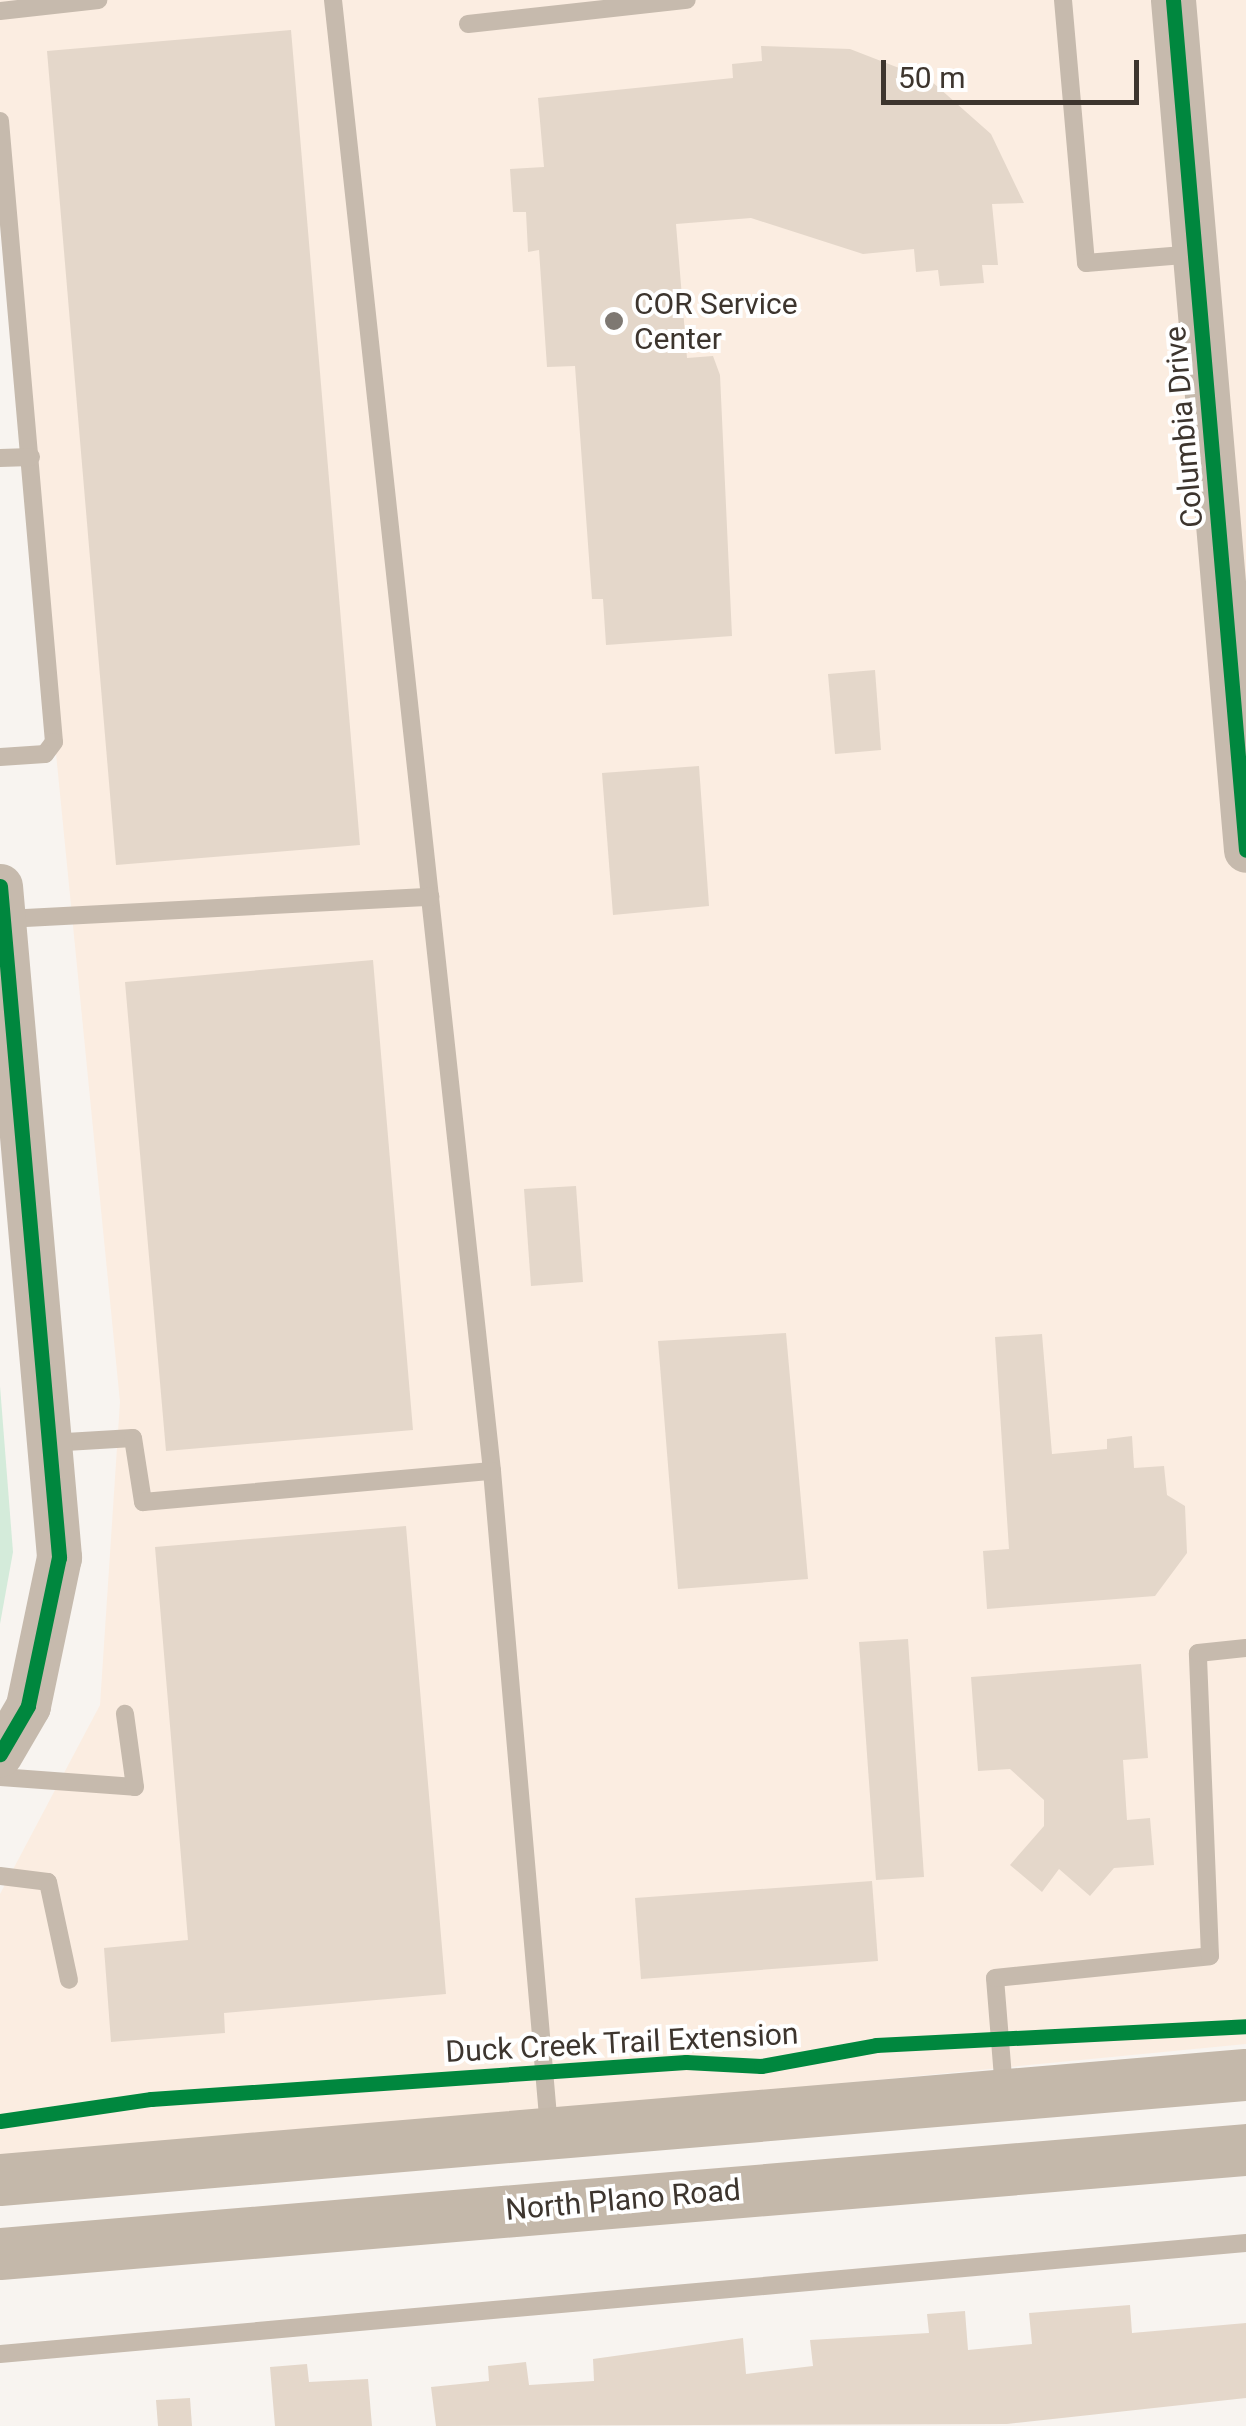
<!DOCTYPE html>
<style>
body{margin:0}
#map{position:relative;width:1246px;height:2426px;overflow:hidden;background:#f8f4f0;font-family:Roboto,sans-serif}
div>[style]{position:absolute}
.built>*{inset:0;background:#fbede1}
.green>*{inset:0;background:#d4ebda}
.building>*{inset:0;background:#e4d7ca}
.service>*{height:18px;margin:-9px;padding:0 9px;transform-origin:9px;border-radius:9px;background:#c6baad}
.tertiary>*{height:45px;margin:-22.5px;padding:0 22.5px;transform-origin:22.5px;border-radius:22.5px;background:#c6baad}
.secondary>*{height:52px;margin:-26px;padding:0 26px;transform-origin:26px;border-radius:26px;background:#c4b8aa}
.cycleway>*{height:15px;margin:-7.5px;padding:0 7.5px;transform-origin:7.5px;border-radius:7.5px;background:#00873e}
.dots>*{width:28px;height:28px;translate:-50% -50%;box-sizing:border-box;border:5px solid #fff;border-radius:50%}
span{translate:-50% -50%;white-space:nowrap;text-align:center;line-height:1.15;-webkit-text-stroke:8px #fff;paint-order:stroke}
.poi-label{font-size:30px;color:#3d352e}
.left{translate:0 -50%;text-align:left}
.street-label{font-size:30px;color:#3d352e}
.scale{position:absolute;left:881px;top:60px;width:258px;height:45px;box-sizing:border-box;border:5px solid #3d352e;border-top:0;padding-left:12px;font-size:30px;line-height:35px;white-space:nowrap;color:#3d352e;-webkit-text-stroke:8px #fff;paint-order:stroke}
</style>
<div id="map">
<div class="built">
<div style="clip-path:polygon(0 0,1246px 0,1246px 2044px,0 2165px,0 1894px,100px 1705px,120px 1402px,0 186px)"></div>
</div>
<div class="green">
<div style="clip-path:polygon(0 1386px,13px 1552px,0 1624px)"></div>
</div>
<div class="building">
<div style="clip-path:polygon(291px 30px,360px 845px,116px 865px,47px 51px)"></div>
<div style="clip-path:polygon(761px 46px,850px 49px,930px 80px,991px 134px,1024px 203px,992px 204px,998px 265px,982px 265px,984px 283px,940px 286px,938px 270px,916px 272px,914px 249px,863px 254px,751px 218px,676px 224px,687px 358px,713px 356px,720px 375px,732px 636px,606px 645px,603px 599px,592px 599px,575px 366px,547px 367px,539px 250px,528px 252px,526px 212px,513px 212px,510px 169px,544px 167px,538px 98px,733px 78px,732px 64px,762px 61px)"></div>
<div style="clip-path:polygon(875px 670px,881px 750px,835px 754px,828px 674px)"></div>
<div style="clip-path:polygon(699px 766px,709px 906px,613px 915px,602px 773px)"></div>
<div style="clip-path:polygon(373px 960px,413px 1430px,166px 1451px,125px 982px)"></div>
<div style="clip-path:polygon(576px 1186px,583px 1282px,531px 1286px,524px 1189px)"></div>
<div style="clip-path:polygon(786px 1333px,808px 1579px,678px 1589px,658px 1341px)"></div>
<div style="clip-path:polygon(1042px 1334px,1052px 1454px,1107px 1449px,1107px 1439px,1132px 1436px,1134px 1468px,1164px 1466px,1167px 1495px,1185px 1506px,1187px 1553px,1155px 1596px,987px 1609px,983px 1551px,1009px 1549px,995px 1337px)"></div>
<div style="clip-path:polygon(406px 1526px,446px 1994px,224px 2013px,225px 2033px,111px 2042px,104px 1948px,188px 1940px,155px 1547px)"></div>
<div style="clip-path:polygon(908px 1639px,924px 1877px,876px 1880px,859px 1642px)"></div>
<div style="clip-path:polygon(1141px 1664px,1148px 1758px,1123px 1760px,1127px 1820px,1150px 1818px,1154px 1865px,1114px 1868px,1090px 1896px,1059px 1869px,1042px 1892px,1010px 1865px,1044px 1826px,1044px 1800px,1010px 1769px,978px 1771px,971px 1677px)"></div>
<div style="clip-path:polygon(872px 1881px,878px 1961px,641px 1979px,635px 1898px)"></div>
<div style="clip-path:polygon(1130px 2305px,1132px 2333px,1246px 2323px,1246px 2398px,1007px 2424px,436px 2426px,431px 2387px,489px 2381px,488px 2366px,526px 2362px,529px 2385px,594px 2381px,593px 2359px,743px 2338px,746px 2374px,813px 2366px,810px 2340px,929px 2333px,927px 2314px,965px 2311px,968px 2350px,1032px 2344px,1029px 2313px)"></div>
<div style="clip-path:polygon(307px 2364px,309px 2382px,368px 2379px,372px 2426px,275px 2426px,270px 2367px)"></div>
<div style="clip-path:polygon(190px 2398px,192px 2426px,158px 2426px,156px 2400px)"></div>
</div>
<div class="service">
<div style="left:333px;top:0;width:1480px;rotate:83.83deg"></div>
<div style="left:492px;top:1471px;width:659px;rotate:85.04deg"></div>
<div style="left:1063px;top:0;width:264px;rotate:85deg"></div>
<div style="left:1086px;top:263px;width:110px;rotate:-4.7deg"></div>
<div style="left:0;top:11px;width:99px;rotate:-6.4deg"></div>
<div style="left:468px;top:24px;width:220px;rotate:-6.3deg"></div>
<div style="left:0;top:121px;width:623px;rotate:85.03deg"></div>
<div style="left:54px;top:742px;width:15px;rotate:127deg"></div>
<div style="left:45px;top:754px;width:45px;rotate:176.2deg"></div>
<div style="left:0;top:458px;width:31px;rotate:-2deg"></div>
<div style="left:6px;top:919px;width:425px;rotate:-3deg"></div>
<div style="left:49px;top:1443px;width:84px;rotate:-3.4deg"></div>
<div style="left:133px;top:1438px;width:65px;rotate:81.1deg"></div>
<div style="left:143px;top:1502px;width:350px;rotate:-5.1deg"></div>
<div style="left:0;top:1777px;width:135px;rotate:4.2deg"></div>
<div style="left:135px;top:1787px;width:74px;rotate:-97.8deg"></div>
<div style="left:0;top:1876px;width:48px;rotate:7.1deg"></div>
<div style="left:48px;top:1882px;width:100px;rotate:77.9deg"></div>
<div style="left:1004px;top:2090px;width:112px;rotate:-94.6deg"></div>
<div style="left:995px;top:1978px;width:216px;rotate:-5.8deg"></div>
<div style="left:1210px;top:1956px;width:303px;rotate:-92.3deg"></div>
<div style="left:1198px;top:1653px;width:48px;rotate:-5.9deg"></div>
<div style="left:0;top:2354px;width:1251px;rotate:-5.09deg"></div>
</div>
<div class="tertiary">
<div style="left:1173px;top:0;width:853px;rotate:85.09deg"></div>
<div style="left:0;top:886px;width:674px;rotate:84.97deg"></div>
<div style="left:59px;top:1557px;width:152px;rotate:101.8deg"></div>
<div style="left:28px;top:1706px;width:56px;rotate:120.3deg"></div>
</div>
<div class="secondary">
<div style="left:0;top:2180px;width:1250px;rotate:-4.82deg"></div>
<div style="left:0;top:2254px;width:1250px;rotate:-4.77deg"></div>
</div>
<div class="cycleway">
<div style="left:1173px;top:0;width:853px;rotate:85.09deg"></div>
<div style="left:0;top:886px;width:674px;rotate:84.97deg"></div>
<div style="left:59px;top:1557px;width:152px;rotate:101.8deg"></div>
<div style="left:28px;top:1706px;width:56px;rotate:120.3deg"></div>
<div style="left:0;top:2121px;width:153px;rotate:-8.3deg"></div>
<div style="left:151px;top:2099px;width:536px;rotate:-3.96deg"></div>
<div style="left:686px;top:2062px;width:75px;rotate:3.1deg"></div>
<div style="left:761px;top:2066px;width:117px;rotate:-10.3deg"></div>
<div style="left:876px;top:2045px;width:370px;rotate:-2.9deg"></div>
</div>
<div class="dots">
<div style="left:614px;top:321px;background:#7e7872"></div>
</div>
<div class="poi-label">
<span class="left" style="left:634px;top:321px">COR Service<br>Center</span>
</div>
<div class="street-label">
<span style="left:1184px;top:427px;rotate:-95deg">Columbia Drive</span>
<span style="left:622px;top:2043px;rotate:-3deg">Duck Creek Trail Extension</span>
<span style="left:623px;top:2200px;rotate:-5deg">North Plano Road</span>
</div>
<div class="scale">50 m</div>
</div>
